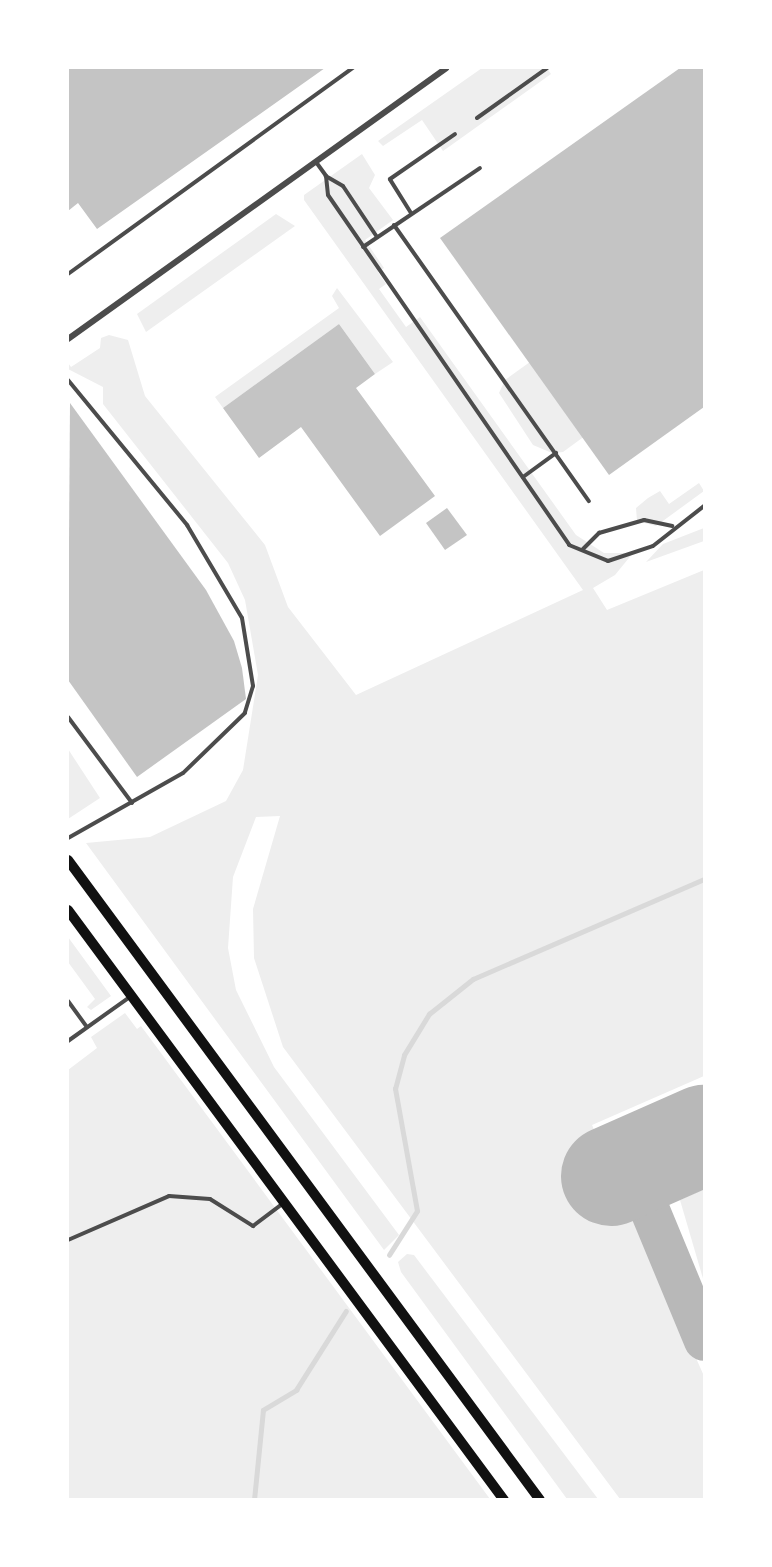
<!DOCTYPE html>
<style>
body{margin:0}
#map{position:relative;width:772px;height:1567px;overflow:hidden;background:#fff;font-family:"Sofia Sans Condensed",sans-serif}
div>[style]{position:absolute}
.green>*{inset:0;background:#eee}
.stream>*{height:4.5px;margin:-2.25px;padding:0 2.25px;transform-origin:2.25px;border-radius:2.25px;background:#d9d9d9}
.taxiway>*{height:40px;margin:-20px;padding:0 20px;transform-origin:20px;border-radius:20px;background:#b8b8b8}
.runway>*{height:100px;margin:-50px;padding:0 50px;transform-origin:50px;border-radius:50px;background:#b8b8b8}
.building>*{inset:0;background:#c4c4c4}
.service>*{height:4px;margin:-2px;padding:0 2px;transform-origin:2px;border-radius:2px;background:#4c4c4c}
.minor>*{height:6px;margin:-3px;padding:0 3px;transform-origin:3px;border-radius:3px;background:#4c4c4c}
.primary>*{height:10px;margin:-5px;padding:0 5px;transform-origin:5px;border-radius:5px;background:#111}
span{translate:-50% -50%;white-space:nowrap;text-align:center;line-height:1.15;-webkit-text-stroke:6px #fff;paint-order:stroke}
.frame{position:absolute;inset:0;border:69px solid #fff;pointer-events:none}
</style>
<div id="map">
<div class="green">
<div style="clip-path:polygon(482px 68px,547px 68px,551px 74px,443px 151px,422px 120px,383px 146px,378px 141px)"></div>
<div style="clip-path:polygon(362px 154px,375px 175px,369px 188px,393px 220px,365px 240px,384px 268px,378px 272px,386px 284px,379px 289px,406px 327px,420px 317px,576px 535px,604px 553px,633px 553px,615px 575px,593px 588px,607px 610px,704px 570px,704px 1076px,592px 1125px,704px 1376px,704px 1499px,620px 1499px,283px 1047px,254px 958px,253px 909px,280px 816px,256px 817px,233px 877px,228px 948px,236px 990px,274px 1067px,399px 1235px,384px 1250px,86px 843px,150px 837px,226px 801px,243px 770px,258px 675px,245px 600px,228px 563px,103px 404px,103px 387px,68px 369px,68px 363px,71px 367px,100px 348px,101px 338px,109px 335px,128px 340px,145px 396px,265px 545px,288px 607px,356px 695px,583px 590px,304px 200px,304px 195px)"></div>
<div style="clip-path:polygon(276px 214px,295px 226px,146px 332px,137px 314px)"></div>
<div style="clip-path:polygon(337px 288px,393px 362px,375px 374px,339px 324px,223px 408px,215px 397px,339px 308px,332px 296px)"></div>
<div style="clip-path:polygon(555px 344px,608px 419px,563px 452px,552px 453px,533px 445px,499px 393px,505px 380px)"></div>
<div style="clip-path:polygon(699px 483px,704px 491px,656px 526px,637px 521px,636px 508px,648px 498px,660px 491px,669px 504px)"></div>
<div style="clip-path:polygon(704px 528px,704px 541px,646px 562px,663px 544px)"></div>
<div style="clip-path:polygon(68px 749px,100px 798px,68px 819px)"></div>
<div style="clip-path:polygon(68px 937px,111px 996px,91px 1010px,87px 1007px,95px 999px,68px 962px)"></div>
<div style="clip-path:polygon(125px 1013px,137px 1029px,141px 1026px,490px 1499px,68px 1500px,68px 1070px,97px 1048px,91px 1037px)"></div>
<div style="clip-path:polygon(704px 1189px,704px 1282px,680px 1200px)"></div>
<div style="clip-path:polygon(407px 1254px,414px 1255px,598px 1499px,567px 1499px,401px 1272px,398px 1262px)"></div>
</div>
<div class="stream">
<div style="left:389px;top:1255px;width:52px;rotate:-57.5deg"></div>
<div style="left:417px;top:1211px;width:124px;rotate:-100.2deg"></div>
<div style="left:395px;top:1089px;width:35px;rotate:-75deg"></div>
<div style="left:404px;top:1055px;width:48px;rotate:-58.6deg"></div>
<div style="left:429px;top:1014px;width:56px;rotate:-38.5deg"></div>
<div style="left:473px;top:979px;width:252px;rotate:-23.4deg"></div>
<div style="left:254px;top:1500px;width:90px;rotate:-84.3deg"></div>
<div style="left:263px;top:1410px;width:39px;rotate:-31deg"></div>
<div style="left:296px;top:1390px;width:93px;rotate:-57.7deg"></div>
</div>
<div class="taxiway">
<div style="left:632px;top:1167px;width:188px;rotate:67.5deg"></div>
</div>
<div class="runway">
<div style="left:611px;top:1176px;width:102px;rotate:-23.8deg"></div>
</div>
<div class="building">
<div style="clip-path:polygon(68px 68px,325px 68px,97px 229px,78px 203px,68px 211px)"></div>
<div style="clip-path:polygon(680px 68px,704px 68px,704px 407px,609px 475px,440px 238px)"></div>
<div style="clip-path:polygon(339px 324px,375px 374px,356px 388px,435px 496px,380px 536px,301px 427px,259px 458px,223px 408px)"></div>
<div style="clip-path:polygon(70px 403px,206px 590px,234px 641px,242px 668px,246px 699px,137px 777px,68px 680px)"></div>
<div style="clip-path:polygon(447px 508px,467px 535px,445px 550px,426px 523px)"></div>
</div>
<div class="service">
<div style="left:477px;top:118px;width:86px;rotate:-35.5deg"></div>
<div style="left:316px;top:162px;width:17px;rotate:54deg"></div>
<div style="left:411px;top:213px;width:40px;rotate:-122deg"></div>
<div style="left:390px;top:179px;width:79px;rotate:-34.7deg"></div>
<div style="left:394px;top:225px;width:338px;rotate:54.8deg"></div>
<div style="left:377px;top:237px;width:61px;rotate:-123.7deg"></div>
<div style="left:343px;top:186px;width:20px;rotate:-150deg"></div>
<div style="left:326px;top:176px;width:19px;rotate:84deg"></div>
<div style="left:328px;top:195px;width:425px;rotate:55.4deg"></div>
<div style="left:569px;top:545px;width:42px;rotate:22.3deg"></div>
<div style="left:608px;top:561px;width:47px;rotate:-18.4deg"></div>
<div style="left:653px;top:546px;width:65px;rotate:-38.1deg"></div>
<div style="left:363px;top:247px;width:141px;rotate:-34deg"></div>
<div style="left:68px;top:274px;width:352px;rotate:-35.9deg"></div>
<div style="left:68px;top:380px;width:188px;rotate:50.6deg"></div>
<div style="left:187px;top:525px;width:108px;rotate:59.4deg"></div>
<div style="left:242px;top:618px;width:69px;rotate:80.8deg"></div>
<div style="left:253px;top:686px;width:28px;rotate:107deg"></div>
<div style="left:245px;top:713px;width:86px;rotate:135.9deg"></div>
<div style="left:183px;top:773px;width:132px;rotate:150.5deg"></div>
<div style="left:523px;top:477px;width:41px;rotate:-36deg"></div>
<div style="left:583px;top:549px;width:23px;rotate:-45deg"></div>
<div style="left:599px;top:533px;width:47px;rotate:-16.1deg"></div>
<div style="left:644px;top:520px;width:29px;rotate:12deg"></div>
<div style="left:68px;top:717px;width:107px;rotate:53.3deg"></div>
<div style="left:68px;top:1001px;width:32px;rotate:54deg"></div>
<div style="left:68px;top:1041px;width:77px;rotate:-35.5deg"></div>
<div style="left:68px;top:1240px;width:110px;rotate:-23.5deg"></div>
<div style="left:169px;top:1196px;width:41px;rotate:4.2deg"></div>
<div style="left:210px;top:1199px;width:51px;rotate:32.1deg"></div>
<div style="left:253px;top:1226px;width:38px;rotate:-37deg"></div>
</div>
<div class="minor">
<div style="left:68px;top:339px;width:465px;rotate:-35.6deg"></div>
</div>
<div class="primary">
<div style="left:68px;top:860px;width:795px;rotate:53.59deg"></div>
<div style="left:68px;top:910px;width:734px;rotate:53.54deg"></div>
</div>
<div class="frame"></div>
</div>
